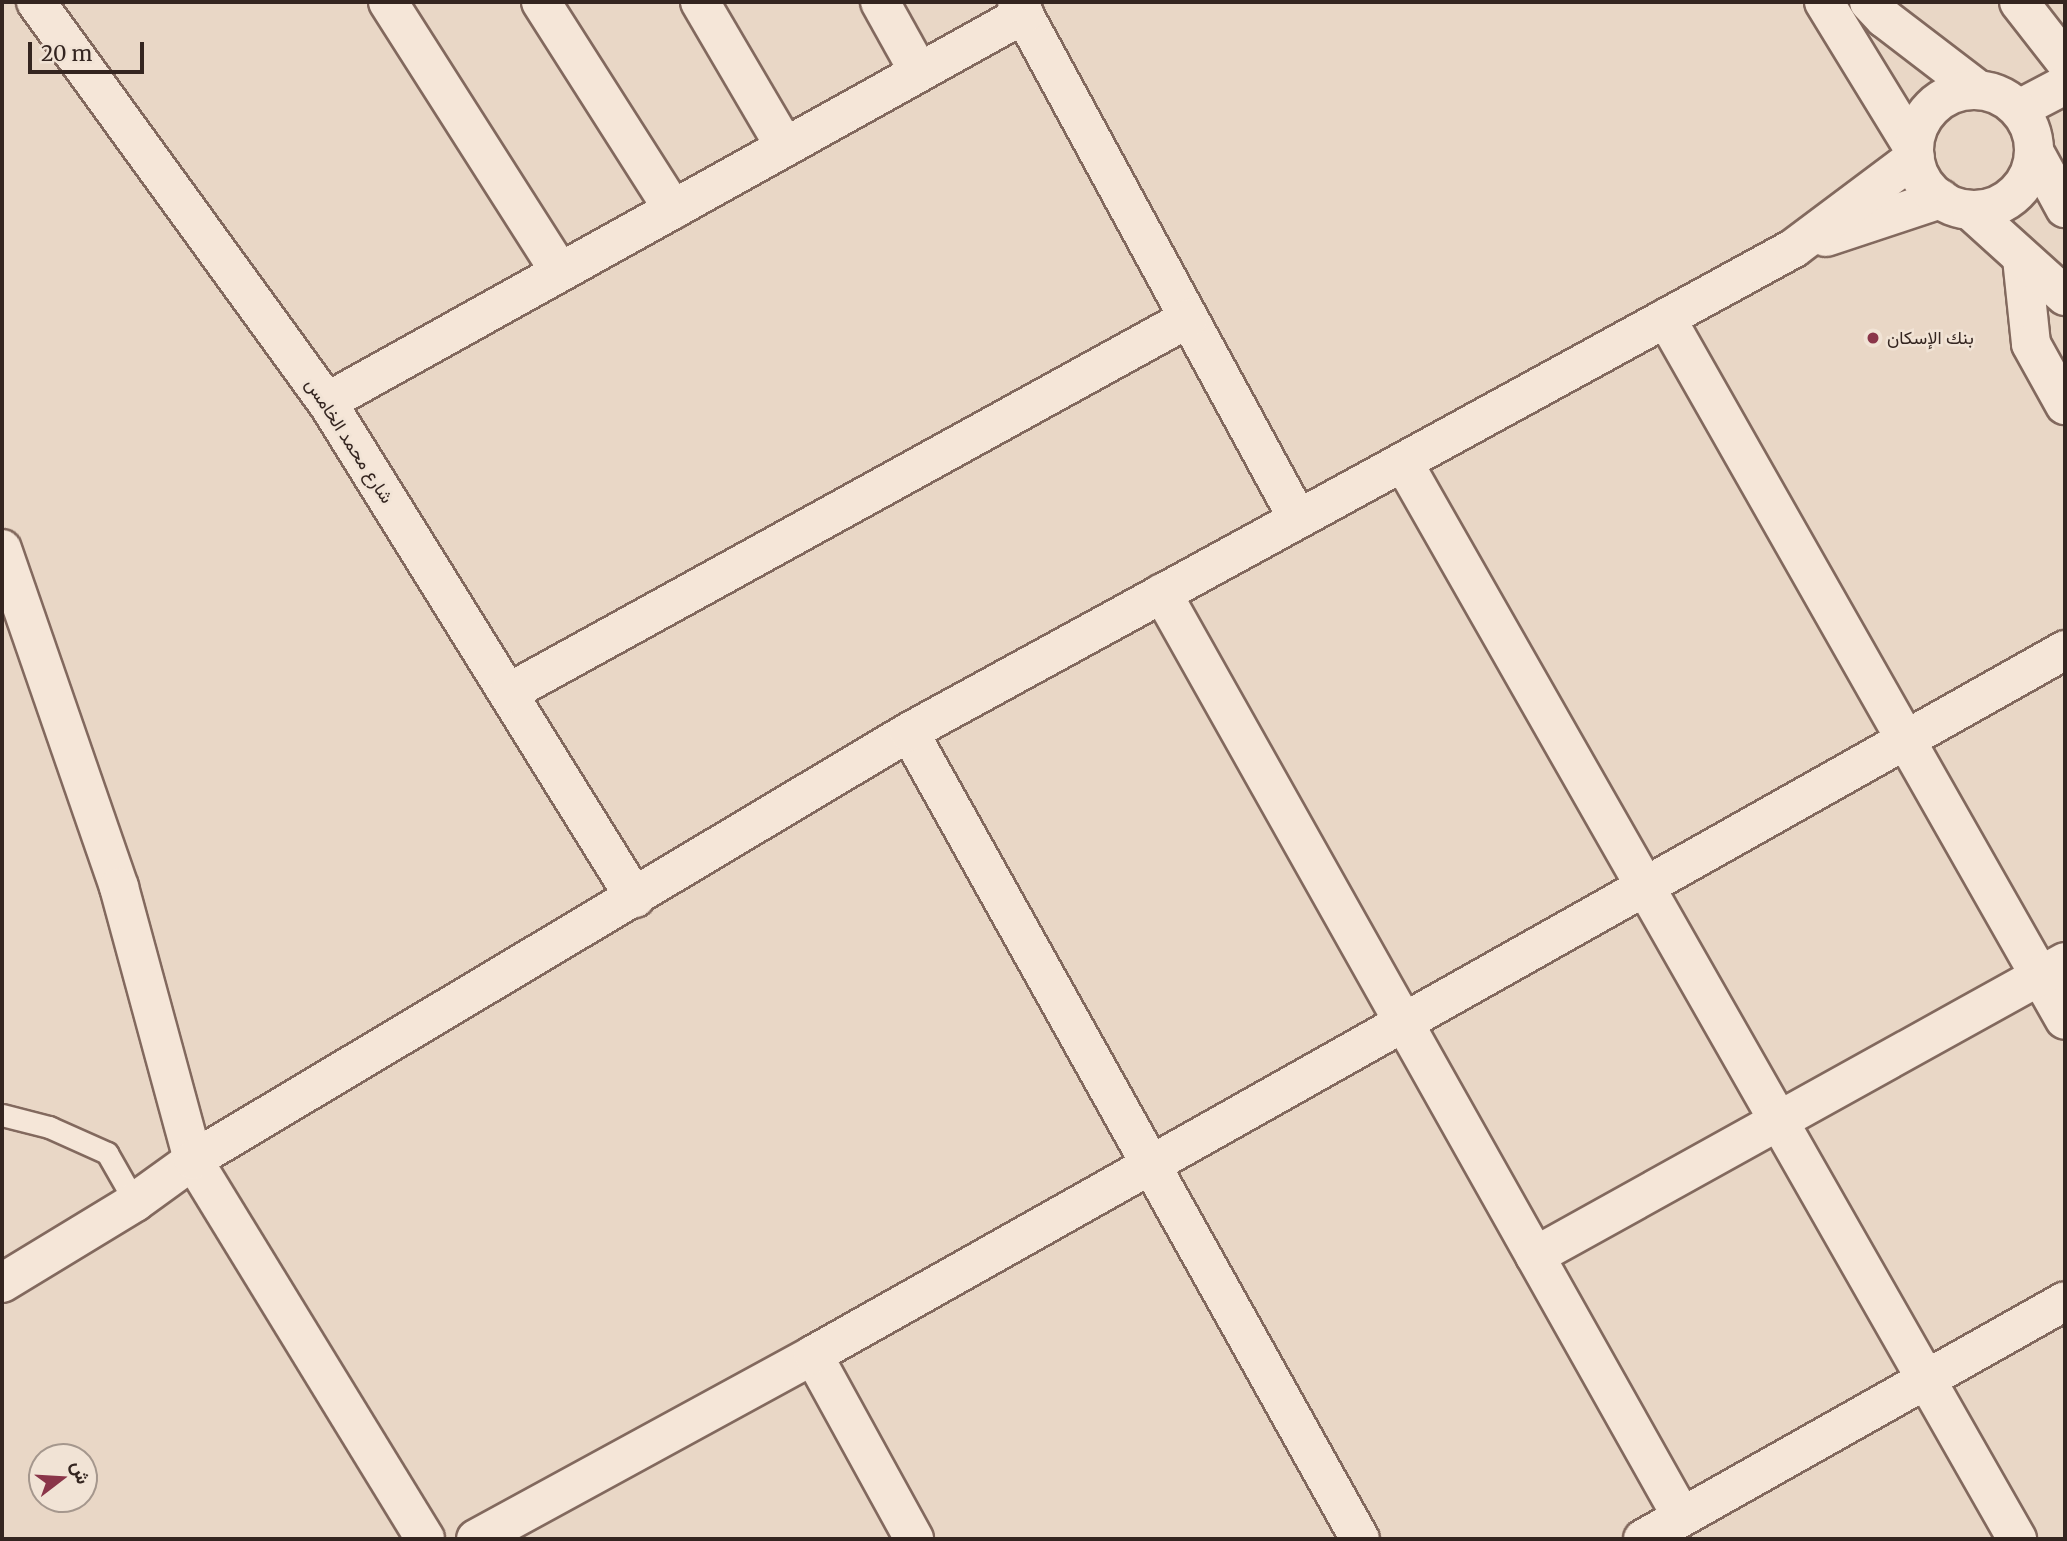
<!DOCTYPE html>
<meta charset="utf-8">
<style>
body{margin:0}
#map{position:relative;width:2067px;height:1541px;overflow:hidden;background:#e9d7c6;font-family:Merriweather,Vazirmatn,serif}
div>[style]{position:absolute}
.roads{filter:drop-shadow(2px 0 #82695e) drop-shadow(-2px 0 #82695e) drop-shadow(0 2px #82695e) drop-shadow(0 -2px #82695e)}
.lane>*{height:21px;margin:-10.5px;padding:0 10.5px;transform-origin:10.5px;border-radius:10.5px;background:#f5e6d8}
.street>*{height:38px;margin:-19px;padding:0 19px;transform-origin:19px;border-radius:19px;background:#f5e6d8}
.secondary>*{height:38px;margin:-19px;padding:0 19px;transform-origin:19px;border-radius:19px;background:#f5e6d8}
.secondary>.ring{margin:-19px;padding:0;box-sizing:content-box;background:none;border:38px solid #f5e6d8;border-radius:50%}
.dots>*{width:19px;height:19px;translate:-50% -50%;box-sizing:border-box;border:4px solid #f1e3d5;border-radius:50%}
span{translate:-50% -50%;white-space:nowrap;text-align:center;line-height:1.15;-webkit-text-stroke:5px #f1e3d5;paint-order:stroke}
.poi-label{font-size:18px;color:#342520}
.left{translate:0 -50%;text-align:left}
.street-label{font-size:18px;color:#342520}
.frame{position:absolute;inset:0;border:4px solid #342520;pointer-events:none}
.north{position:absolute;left:28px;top:1443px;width:70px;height:70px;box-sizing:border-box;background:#f1e3d5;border:2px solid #a5978d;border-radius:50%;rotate:73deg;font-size:19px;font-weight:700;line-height:28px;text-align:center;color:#342520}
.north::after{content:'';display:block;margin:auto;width:24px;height:32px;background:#8a3549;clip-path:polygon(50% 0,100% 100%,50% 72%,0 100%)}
.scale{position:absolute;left:28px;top:42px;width:116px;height:32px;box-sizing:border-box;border:4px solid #342520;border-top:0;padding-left:9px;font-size:21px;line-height:24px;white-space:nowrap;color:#342520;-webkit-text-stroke:5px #f1e3d5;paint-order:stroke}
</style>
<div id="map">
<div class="roads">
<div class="lane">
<div style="left:2px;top:1115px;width:49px;rotate:14.3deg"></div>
<div style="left:49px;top:1127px;width:64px;rotate:24.1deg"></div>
<div style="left:107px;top:1153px;width:56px;rotate:60.3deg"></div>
</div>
<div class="street">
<div style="left:36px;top:2px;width:495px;rotate:54deg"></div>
<div style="left:327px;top:402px;width:584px;rotate:58.16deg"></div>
<div style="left:388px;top:2px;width:320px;rotate:57.5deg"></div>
<div style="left:541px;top:2px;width:246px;rotate:57.5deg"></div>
<div style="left:700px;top:2px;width:168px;rotate:59.6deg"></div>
<div style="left:880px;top:2px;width:80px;rotate:60.9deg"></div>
<div style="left:1017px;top:2px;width:588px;rotate:61.48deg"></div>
<div style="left:2019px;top:2px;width:75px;rotate:52.1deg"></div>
<div style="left:2019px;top:109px;width:52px;rotate:-27.6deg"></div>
<div style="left:1826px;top:237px;width:121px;rotate:-18.3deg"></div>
<div style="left:2022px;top:258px;width:86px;rotate:84deg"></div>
<div style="left:2031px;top:344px;width:70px;rotate:60.9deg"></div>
<div style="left:1666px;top:318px;width:807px;rotate:60.39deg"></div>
<div style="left:327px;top:402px;width:798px;rotate:-29.1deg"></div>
<div style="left:1403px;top:462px;width:1240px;rotate:60.31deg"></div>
<div style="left:2px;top:549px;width:358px;rotate:70.9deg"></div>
<div style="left:119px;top:887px;width:283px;rotate:74.8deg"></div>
<div style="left:193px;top:1160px;width:444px;rotate:58.5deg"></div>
<div style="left:1162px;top:593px;width:1060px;rotate:60.63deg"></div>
<div style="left:508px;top:693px;width:777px;rotate:-28.84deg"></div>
<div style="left:909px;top:732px;width:924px;rotate:60.8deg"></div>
<div style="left:1535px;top:1256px;width:606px;rotate:-29.02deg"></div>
<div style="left:2px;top:1283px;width:156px;rotate:-31.3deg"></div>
<div style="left:135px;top:1202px;width:72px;rotate:-35.9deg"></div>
<div style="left:193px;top:1160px;width:834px;rotate:-30.87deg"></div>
<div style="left:909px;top:732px;width:1009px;rotate:-28.67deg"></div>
<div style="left:1794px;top:248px;width:151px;rotate:-36.9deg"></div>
<div style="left:813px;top:1355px;width:210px;rotate:61.2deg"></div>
<div style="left:476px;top:1539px;width:384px;rotate:-28.6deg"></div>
<div style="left:813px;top:1355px;width:1437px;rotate:-29.38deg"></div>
<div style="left:1643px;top:1539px;width:484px;rotate:-29.4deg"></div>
</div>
<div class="secondary">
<div style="left:1824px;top:2px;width:170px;rotate:58.5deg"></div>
<div style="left:1869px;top:2px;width:22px;rotate:47deg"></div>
<div style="left:1884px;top:18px;width:117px;rotate:37.4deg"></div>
<div class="ring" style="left:1914px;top:90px;width:82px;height:82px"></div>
<div style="left:2035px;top:153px;width:63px;rotate:61.4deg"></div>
<div style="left:1971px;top:211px;width:127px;rotate:42.1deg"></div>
</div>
</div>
<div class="dots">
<div style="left:1873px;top:338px;background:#8a3549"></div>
</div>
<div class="poi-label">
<span class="left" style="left:1887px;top:338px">بنك الإسكان</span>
</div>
<div class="street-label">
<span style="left:349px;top:441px;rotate:57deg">شارع محمد الخامس</span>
</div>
<div class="frame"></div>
<div class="north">ش</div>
<div class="scale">20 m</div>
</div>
